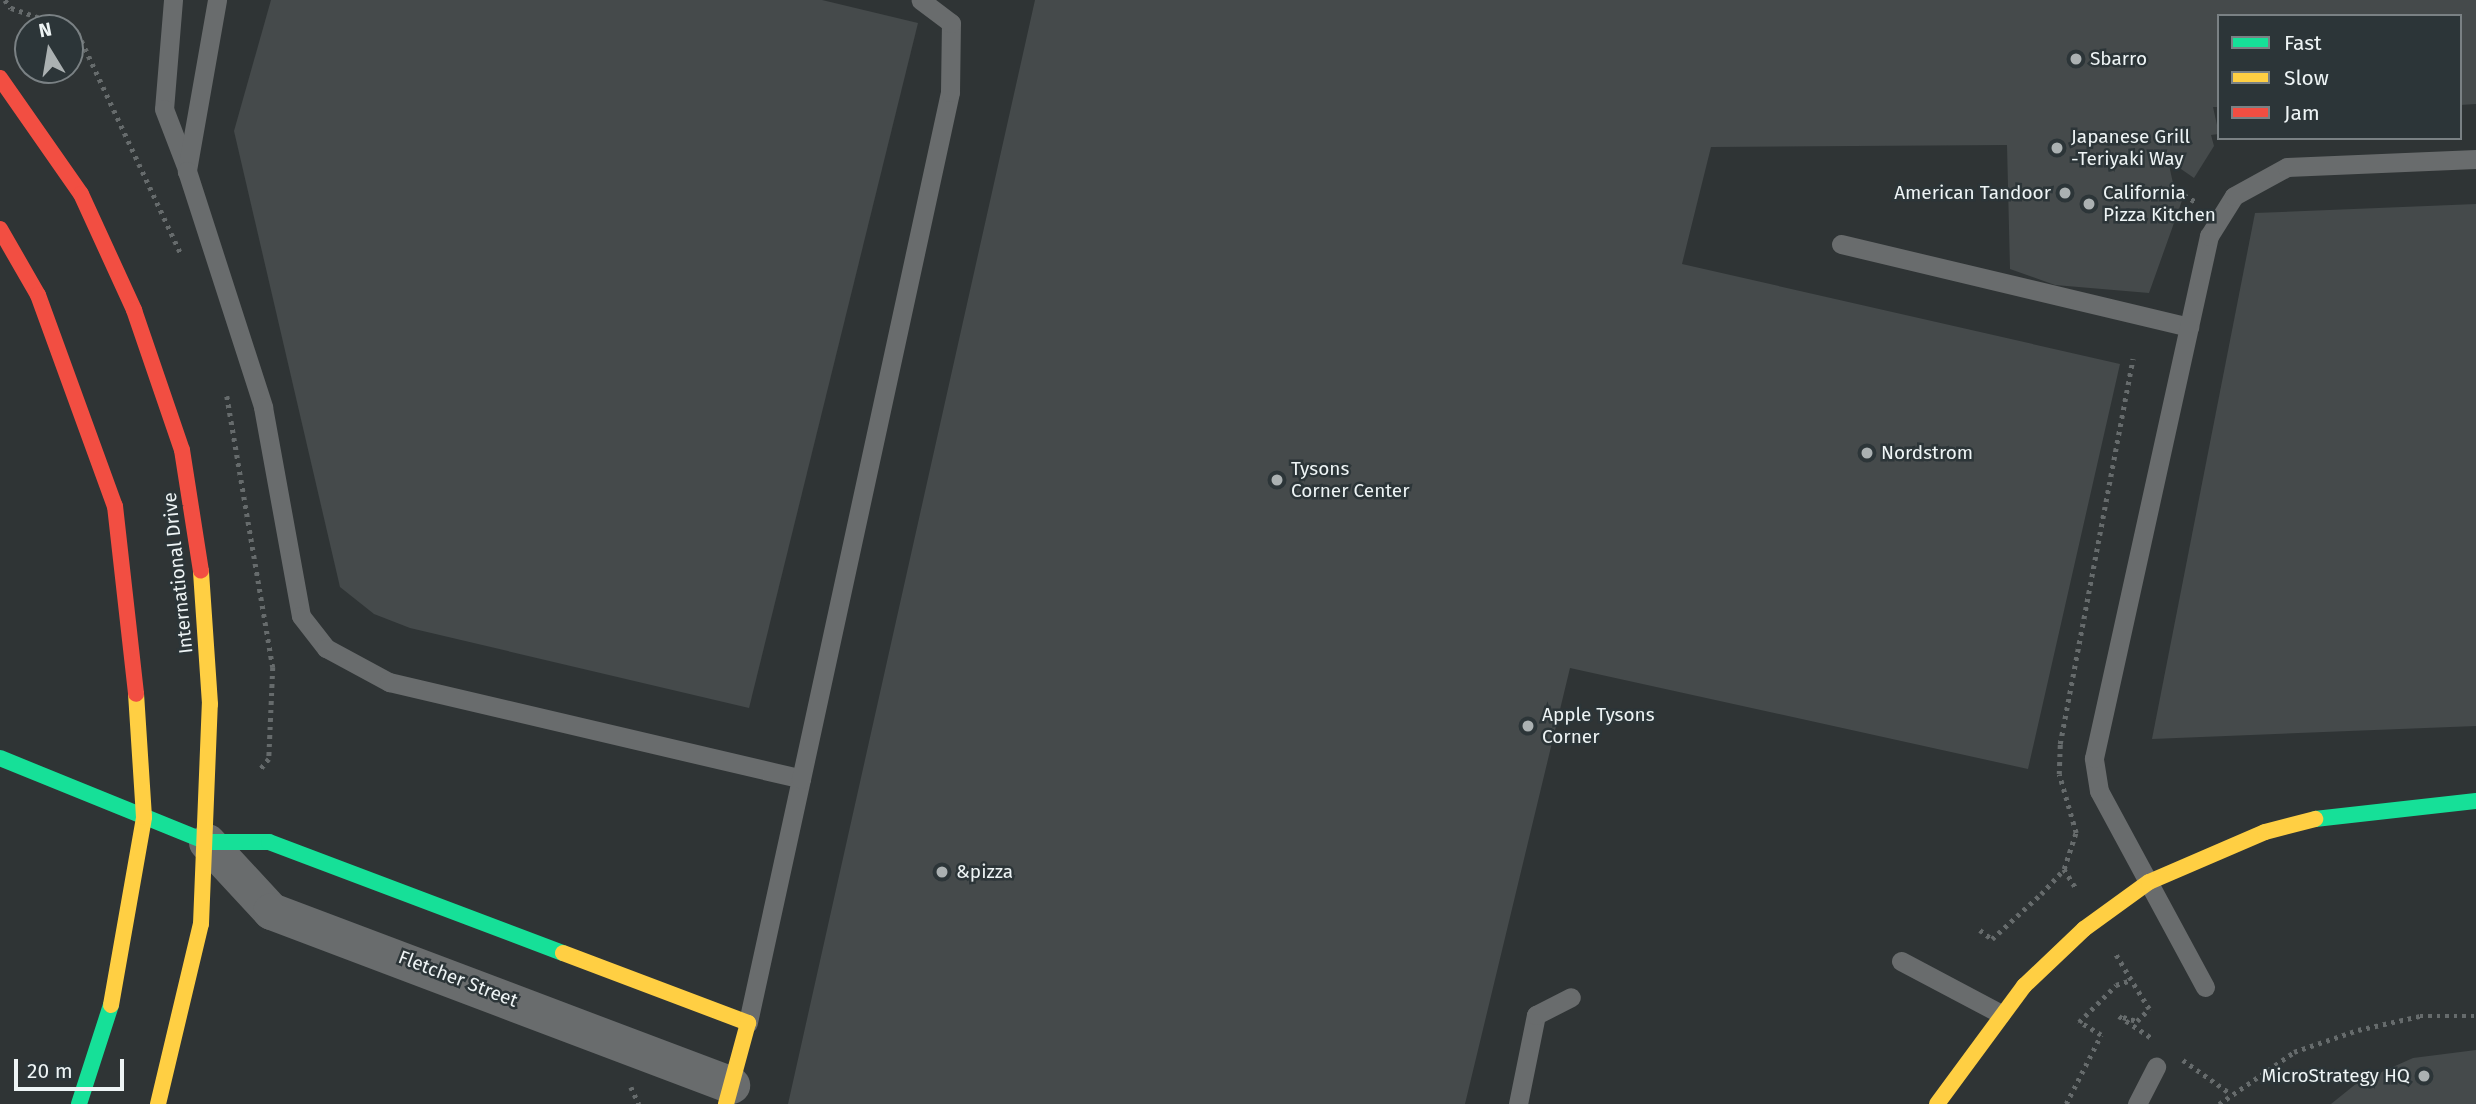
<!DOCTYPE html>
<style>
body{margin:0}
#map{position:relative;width:2476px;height:1104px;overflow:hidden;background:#2f3435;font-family:"Fira Sans",sans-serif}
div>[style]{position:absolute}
.building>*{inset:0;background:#454a4b}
.path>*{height:4.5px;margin-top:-2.25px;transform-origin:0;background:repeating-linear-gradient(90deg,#666b6c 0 3.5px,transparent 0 8.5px)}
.lane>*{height:19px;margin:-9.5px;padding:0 9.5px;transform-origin:9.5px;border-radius:9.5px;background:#696c6d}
.street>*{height:37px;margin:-18.5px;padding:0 18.5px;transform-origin:18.5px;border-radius:18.5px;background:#696c6d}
.fast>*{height:16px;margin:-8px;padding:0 8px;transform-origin:8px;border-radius:8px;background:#16e098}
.slow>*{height:16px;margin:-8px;padding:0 8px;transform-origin:8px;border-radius:8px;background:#ffcf43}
.jam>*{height:16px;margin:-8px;padding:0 8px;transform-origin:8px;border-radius:8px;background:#f24e42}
.dots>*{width:19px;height:19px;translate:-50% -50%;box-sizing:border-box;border:4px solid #2c3538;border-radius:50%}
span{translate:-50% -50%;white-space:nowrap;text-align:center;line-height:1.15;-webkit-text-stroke:5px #2c3538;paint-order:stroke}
.poi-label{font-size:19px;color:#eef4f5}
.left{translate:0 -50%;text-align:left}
.right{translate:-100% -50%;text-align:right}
.street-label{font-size:19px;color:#eef4f5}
.legend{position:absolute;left:2217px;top:14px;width:245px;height:126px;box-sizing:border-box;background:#2c3538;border:2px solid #7a8184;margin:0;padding:9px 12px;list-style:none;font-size:21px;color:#eef4f5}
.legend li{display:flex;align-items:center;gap:14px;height:35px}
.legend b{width:35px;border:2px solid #7a8184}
.north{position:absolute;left:14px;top:14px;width:70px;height:70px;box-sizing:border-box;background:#2c3538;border:2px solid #7a8184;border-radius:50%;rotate:349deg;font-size:19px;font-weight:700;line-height:28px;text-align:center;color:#eef4f5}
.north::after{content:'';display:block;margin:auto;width:24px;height:32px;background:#abb1b2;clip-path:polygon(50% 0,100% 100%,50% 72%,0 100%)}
.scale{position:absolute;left:14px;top:1059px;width:110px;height:32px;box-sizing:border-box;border:4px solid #eef4f5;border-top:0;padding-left:9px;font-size:21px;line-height:24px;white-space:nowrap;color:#eef4f5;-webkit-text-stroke:5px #2c3538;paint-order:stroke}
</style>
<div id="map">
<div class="building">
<div style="clip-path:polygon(271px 0,822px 0,918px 23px,749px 708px,410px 628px,374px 614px,340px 587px,234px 131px)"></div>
<div style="clip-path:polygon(1035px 0,2476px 0,2476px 104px,2460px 105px,2460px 16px,2219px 16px,2219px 107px,2213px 107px,2219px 134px,2211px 135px,2214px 146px,2194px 178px,2168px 160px,2174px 188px,2184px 195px,2149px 293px,2055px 285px,2010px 269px,2007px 145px,1711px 147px,1682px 264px,2120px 364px,2028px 769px,1570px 668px,1465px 1104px,788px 1104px)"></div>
<div style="clip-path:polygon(2476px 204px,2476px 726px,2152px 739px,2255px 213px)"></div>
<div style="clip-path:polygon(2476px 1050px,2476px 1104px,2331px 1104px,2357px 1083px,2413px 1058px)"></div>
</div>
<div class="path">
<div style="left:5px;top:0;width:10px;rotate:53deg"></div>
<div style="left:11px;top:8px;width:61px;rotate:19deg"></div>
<div style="left:70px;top:29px;width:9px;rotate:27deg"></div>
<div style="left:78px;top:33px;width:242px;rotate:65deg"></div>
<div style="left:2184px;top:195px;width:16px;rotate:30deg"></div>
<div style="left:227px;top:396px;width:275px;rotate:80.4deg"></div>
<div style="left:273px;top:667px;width:92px;rotate:92.5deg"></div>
<div style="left:269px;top:759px;width:13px;rotate:129deg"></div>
<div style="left:2064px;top:869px;width:22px;rotate:58deg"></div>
<div style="left:1980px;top:930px;width:15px;rotate:37deg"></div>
<div style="left:1992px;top:939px;width:67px;rotate:-42.6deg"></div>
<div style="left:2041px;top:894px;width:34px;rotate:-47deg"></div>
<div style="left:2064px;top:869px;width:38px;rotate:-72deg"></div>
<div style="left:2076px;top:833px;width:61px;rotate:-106.1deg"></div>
<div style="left:2059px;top:774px;width:30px;rotate:-88deg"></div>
<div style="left:2060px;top:744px;width:392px;rotate:-79.3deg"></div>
<div style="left:2119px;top:1016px;width:41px;rotate:34.1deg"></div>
<div style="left:2123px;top:1017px;width:15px;rotate:16deg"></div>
<div style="left:2137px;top:1021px;width:17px;rotate:-45deg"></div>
<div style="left:2149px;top:1009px;width:34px;rotate:-122deg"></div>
<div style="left:2183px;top:1060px;width:59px;rotate:35.3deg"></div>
<div style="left:631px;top:1087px;width:19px;rotate:65deg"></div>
<div style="left:2066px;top:1104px;width:77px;rotate:-63.1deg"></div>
<div style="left:2101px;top:1035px;width:26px;rotate:-149deg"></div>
<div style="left:2079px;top:1022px;width:52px;rotate:-45deg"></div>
<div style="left:2116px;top:985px;width:16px;rotate:-18deg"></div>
<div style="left:2131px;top:980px;width:31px;rotate:-121deg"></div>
<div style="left:2219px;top:1104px;width:91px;rotate:-34.7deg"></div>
<div style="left:2294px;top:1052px;width:68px;rotate:-19deg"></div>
<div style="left:2358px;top:1030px;width:64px;rotate:-12.7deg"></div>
<div style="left:2420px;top:1016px;width:56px"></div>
</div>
<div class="lane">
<div style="left:173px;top:0;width:109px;rotate:94.7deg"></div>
<div style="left:164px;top:109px;width:64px;rotate:69deg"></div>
<div style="left:217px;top:0;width:174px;rotate:100deg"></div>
<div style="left:187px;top:171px;width:248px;rotate:72.1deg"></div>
<div style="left:263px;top:407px;width:212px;rotate:79.7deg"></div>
<div style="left:301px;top:616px;width:41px;rotate:52deg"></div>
<div style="left:326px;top:648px;width:72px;rotate:28.4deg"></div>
<div style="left:389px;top:682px;width:423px;rotate:13.2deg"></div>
<div style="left:801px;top:779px;width:250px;rotate:102.3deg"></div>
<div style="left:1841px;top:244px;width:358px;rotate:13.4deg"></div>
<div style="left:801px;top:779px;width:703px;rotate:-77.76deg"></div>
<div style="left:950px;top:92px;width:69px;rotate:-89.2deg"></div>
<div style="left:951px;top:23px;width:38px;rotate:-143deg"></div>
<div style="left:1901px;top:961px;width:113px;rotate:27.9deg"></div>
<div style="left:2205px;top:987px;width:223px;rotate:-118.4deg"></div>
<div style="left:2099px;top:791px;width:33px;rotate:-99deg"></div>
<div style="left:2094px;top:758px;width:535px;rotate:-77.58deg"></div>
<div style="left:2209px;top:236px;width:47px;rotate:-58deg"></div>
<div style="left:2234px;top:196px;width:60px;rotate:-28.7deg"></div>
<div style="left:2287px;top:167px;width:189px;rotate:-2.4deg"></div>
<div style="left:1518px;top:1104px;width:91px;rotate:-78.6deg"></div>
<div style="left:1536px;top:1015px;width:39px;rotate:-27deg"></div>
<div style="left:2137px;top:1104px;width:42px;rotate:-62.8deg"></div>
</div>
<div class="street">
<div style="left:207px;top:842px;width:94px;rotate:47.2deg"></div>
<div style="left:271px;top:911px;width:492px;rotate:20.7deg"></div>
</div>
<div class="fast">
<div style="left:0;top:758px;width:223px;rotate:22.1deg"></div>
<div style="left:207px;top:842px;width:62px"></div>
<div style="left:269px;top:842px;width:314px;rotate:20.7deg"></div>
<div style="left:2315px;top:819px;width:162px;rotate:-6.4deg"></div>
<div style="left:79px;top:1104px;width:104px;rotate:-72.1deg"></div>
</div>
<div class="slow">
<div style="left:563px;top:953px;width:198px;rotate:20.7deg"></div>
<div style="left:748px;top:1023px;width:84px;rotate:105.2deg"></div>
<div style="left:111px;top:1005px;width:191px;rotate:-80deg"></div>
<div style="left:144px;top:817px;width:123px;rotate:-93.7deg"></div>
<div style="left:158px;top:1104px;width:185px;rotate:-76.6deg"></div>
<div style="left:201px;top:924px;width:220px;rotate:-87.7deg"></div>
<div style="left:210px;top:704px;width:133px;rotate:-93.9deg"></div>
<div style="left:1937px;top:1104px;width:147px;rotate:-53.6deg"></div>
<div style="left:2024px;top:986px;width:83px;rotate:-43.5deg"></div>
<div style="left:2084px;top:929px;width:80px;rotate:-35.9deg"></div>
<div style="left:2149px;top:882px;width:126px;rotate:-23.3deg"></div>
<div style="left:2265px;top:832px;width:52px;rotate:-14.6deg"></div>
</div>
<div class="jam">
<div style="left:0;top:78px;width:141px;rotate:55.1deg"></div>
<div style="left:81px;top:194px;width:128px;rotate:65.4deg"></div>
<div style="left:134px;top:310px;width:148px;rotate:71.1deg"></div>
<div style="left:182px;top:450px;width:122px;rotate:81.1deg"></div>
<div style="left:0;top:229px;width:76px;rotate:60.1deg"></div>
<div style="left:38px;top:295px;width:225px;rotate:70deg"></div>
<div style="left:115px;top:506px;width:189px;rotate:83.6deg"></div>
</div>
<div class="dots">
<div style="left:2076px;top:59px;background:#abb1b2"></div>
<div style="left:2057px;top:148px;background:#abb1b2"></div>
<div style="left:2065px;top:193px;background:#abb1b2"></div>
<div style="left:2089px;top:204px;background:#abb1b2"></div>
<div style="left:1867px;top:453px;background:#abb1b2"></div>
<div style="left:1277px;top:480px;background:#abb1b2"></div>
<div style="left:1528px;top:726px;background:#abb1b2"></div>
<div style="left:942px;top:872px;background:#abb1b2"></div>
<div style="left:2424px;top:1076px;background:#abb1b2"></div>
</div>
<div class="poi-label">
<span class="left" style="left:2090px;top:59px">Sbarro</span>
<span class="left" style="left:2071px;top:148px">Japanese Grill<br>-Teriyaki Way</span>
<span class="right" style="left:2051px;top:193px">American Tandoor</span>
<span class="left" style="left:2103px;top:204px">California<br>Pizza Kitchen</span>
<span class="left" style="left:1881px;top:453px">Nordstrom</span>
<span class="left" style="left:1291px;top:480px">Tysons<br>Corner Center</span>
<span class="left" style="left:1542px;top:726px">Apple Tysons<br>Corner</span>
<span class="left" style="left:956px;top:872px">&amp;pizza</span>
<span class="right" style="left:2410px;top:1076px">MicroStrategy HQ</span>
</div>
<div class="street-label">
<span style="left:178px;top:573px;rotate:-96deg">International Drive</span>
<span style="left:458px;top:979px;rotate:21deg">Fletcher Street</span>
</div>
<ul class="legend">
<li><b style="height:9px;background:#16e098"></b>Fast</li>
<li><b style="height:9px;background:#ffcf43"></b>Slow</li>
<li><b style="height:9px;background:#f24e42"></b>Jam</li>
</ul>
<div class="north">N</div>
<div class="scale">20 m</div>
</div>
